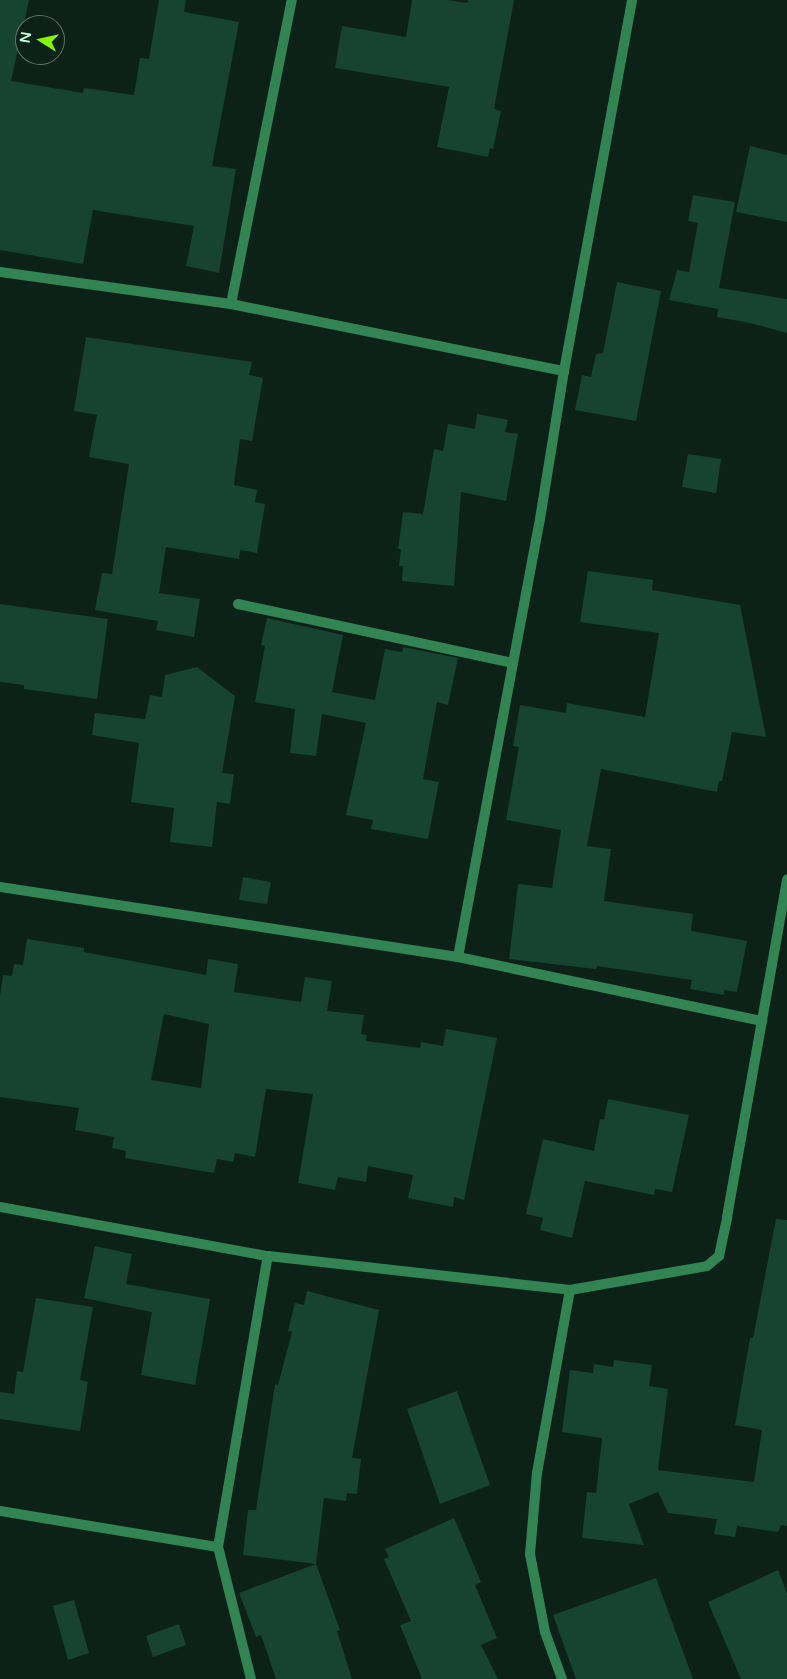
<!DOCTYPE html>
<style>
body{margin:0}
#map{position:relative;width:787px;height:1679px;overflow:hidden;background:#0c2117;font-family:"Varela Round",sans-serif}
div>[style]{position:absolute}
.building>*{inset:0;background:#164430}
.street>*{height:10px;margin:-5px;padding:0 5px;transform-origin:5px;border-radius:5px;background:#338453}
span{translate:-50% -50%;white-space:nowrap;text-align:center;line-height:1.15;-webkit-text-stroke:4px #0c2117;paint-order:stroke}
.north{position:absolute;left:15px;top:15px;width:50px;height:50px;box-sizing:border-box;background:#0c2117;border:1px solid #597a69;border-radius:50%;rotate:280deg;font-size:14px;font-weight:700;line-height:20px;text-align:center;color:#ccffe4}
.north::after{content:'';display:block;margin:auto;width:18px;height:22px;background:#85f700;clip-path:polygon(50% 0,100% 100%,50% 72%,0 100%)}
</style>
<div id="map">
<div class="building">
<div style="clip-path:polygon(0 0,29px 0,11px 81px,83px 93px,84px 88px,134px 95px,140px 58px,149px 59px,159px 0,186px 0,184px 12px,239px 22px,212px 166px,236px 169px,219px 273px,186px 266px,194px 226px,93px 210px,83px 264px,0 250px)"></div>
<div style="clip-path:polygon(412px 0,447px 0,468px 3px,468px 0,514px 0,494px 109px,501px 111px,493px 149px,490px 148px,488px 157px,437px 147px,449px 87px,335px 68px,342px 26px,406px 37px)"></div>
<div style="clip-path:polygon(750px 146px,787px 155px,787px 222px,736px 212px)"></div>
<div style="clip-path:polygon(693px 195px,735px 202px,719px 288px,787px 299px,787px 333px,750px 323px,717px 317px,718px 309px,669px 300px,677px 270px,689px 272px,698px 223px,688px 221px)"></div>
<div style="clip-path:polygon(617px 282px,661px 291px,636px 421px,575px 410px,582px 375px,591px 377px,596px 354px,603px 353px)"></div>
<div style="clip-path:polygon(86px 337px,252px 362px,249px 375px,263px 378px,252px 441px,240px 439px,234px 485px,257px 490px,255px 502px,265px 504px,257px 553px,240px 550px,239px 559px,166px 547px,159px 593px,200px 599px,194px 637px,156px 630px,158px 621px,95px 610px,102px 573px,112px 574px,129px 464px,89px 457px,97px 415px,74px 411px)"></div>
<div style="clip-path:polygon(477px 414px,508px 420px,505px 432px,518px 434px,506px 501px,461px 492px,454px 586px,402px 581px,403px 566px,399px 566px,401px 549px,398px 549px,403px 512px,423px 514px,434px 449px,443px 451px,448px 424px,475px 429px)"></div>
<div style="clip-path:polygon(688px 454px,721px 459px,716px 493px,682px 487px)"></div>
<div style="clip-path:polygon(588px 571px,653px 580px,652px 590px,740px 605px,766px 737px,732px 732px,722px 781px,719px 781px,717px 792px,601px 769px,587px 846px,611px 849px,604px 901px,693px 914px,691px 931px,747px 941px,737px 992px,724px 990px,724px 995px,690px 989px,692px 980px,597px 966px,596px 969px,509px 959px,518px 884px,552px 888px,561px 830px,506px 820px,519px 747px,513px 746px,520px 705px,566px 713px,567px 703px,645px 717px,659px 633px,580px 622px)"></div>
<div style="clip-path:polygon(0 604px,108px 619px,97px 699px,24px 689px,24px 685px,0 682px)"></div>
<div style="clip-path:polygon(267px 618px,343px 635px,332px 692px,375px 700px,385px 649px,402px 652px,403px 647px,458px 658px,448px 705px,437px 702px,423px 779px,439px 782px,428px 839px,371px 829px,373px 820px,346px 815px,366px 723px,322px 714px,316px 756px,290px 753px,295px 709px,255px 702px,265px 646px,261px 645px)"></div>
<div style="clip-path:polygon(197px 667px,235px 696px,222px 773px,234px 774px,230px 804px,217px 802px,212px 847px,170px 842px,174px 808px,131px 802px,139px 743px,92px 735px,95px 713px,145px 719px,150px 695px,162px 697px,165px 675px)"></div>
<div style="clip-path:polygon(243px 877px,271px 882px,267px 904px,239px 900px)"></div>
<div style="clip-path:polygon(evenodd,27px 939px,84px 948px,84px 952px,206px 975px,208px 959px,238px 964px,234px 992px,301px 1002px,305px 977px,332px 981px,327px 1011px,364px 1015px,361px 1034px,367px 1035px,366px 1041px,420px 1048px,421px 1042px,443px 1046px,446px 1029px,497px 1038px,464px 1200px,454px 1197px,453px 1207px,408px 1198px,413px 1175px,368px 1166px,366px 1182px,338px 1177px,335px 1190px,298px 1183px,313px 1094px,266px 1089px,255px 1157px,235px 1153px,233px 1162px,217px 1159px,214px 1173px,125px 1158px,126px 1151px,112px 1148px,114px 1137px,75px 1130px,79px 1108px,0 1097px,0 996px,3px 975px,12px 976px,14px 964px,23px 965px,27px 939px,164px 1014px,209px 1024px,201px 1088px,151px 1080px,164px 1014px)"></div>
<div style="clip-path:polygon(608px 1099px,689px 1115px,672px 1192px,655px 1189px,654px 1195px,585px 1181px,572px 1238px,540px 1230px,543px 1218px,526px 1214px,543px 1139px,594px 1151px,600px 1119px,604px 1120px)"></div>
<div style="clip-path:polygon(776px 1219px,787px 1220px,787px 1526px,781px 1525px,778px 1532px,737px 1526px,735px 1537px,714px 1534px,717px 1519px,668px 1513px,658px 1492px,629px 1504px,644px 1545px,582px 1538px,587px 1492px,596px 1493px,602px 1438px,562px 1432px,570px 1370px,593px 1373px,594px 1364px,613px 1367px,614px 1360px,652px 1365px,649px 1386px,668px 1389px,658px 1470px,754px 1482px,762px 1430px,735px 1425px,750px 1338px,753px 1338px)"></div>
<div style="clip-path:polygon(95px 1246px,132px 1254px,126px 1284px,210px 1299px,195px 1385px,141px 1375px,152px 1312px,84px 1298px)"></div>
<div style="clip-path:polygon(307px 1291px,379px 1310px,352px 1458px,361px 1459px,357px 1494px,347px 1493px,346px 1501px,324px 1498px,316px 1564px,243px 1555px,248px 1510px,256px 1510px,275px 1384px,278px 1385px,292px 1332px,288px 1331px,295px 1303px,304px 1305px)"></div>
<div style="clip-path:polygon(36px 1298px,93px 1307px,80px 1380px,88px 1382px,80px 1431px,0 1419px,0 1392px,14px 1394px,17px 1371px,23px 1372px)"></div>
<div style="clip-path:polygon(457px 1391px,490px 1485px,440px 1504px,407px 1409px)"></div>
<div style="clip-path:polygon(454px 1518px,481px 1582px,475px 1585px,497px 1638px,481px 1645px,498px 1679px,422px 1679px,400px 1625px,411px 1621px,384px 1559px,389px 1557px,385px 1549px)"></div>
<div style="clip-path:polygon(316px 1564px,340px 1630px,337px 1631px,352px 1679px,276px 1679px,261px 1635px,256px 1637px,239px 1593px)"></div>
<div style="clip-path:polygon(778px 1570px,787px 1593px,787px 1679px,741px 1679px,708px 1602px)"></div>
<div style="clip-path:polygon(656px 1578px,693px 1679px,576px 1679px,553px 1615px)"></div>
<div style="clip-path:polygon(74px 1600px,89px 1653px,68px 1660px,53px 1606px)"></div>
<div style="clip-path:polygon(179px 1624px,186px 1645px,153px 1657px,146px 1636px)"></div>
</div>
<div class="street">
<div style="left:0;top:272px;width:233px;rotate:7.9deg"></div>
<div style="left:231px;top:304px;width:340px;rotate:11.4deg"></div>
<div style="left:231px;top:304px;width:310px;rotate:-78.7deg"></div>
<div style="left:238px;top:604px;width:281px;rotate:12.1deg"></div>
<div style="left:0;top:887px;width:463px;rotate:8.7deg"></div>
<div style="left:458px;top:957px;width:311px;rotate:11.9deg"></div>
<div style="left:458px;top:957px;width:446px;rotate:-79.4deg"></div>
<div style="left:540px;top:519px;width:150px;rotate:-80.8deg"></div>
<div style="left:564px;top:371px;width:377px;rotate:-79.6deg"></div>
<div style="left:0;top:1207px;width:272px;rotate:10.4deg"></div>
<div style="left:268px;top:1256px;width:304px;rotate:6.4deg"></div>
<div style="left:570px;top:1290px;width:139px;rotate:-9.9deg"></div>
<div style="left:707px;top:1266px;width:16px;rotate:-40deg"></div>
<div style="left:719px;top:1256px;width:40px;rotate:-78deg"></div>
<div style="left:727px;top:1217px;width:343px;rotate:-79.9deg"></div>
<div style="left:0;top:1511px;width:221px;rotate:9.4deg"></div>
<div style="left:251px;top:1679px;width:136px;rotate:-104deg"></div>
<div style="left:218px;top:1547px;width:295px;rotate:-80.3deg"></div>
<div style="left:562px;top:1679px;width:50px;rotate:-109.9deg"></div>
<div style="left:545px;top:1632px;width:79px;rotate:-100.9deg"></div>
<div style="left:530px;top:1554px;width:81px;rotate:-85.1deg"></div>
<div style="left:537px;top:1473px;width:186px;rotate:-79.8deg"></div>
</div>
<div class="north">N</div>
</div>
